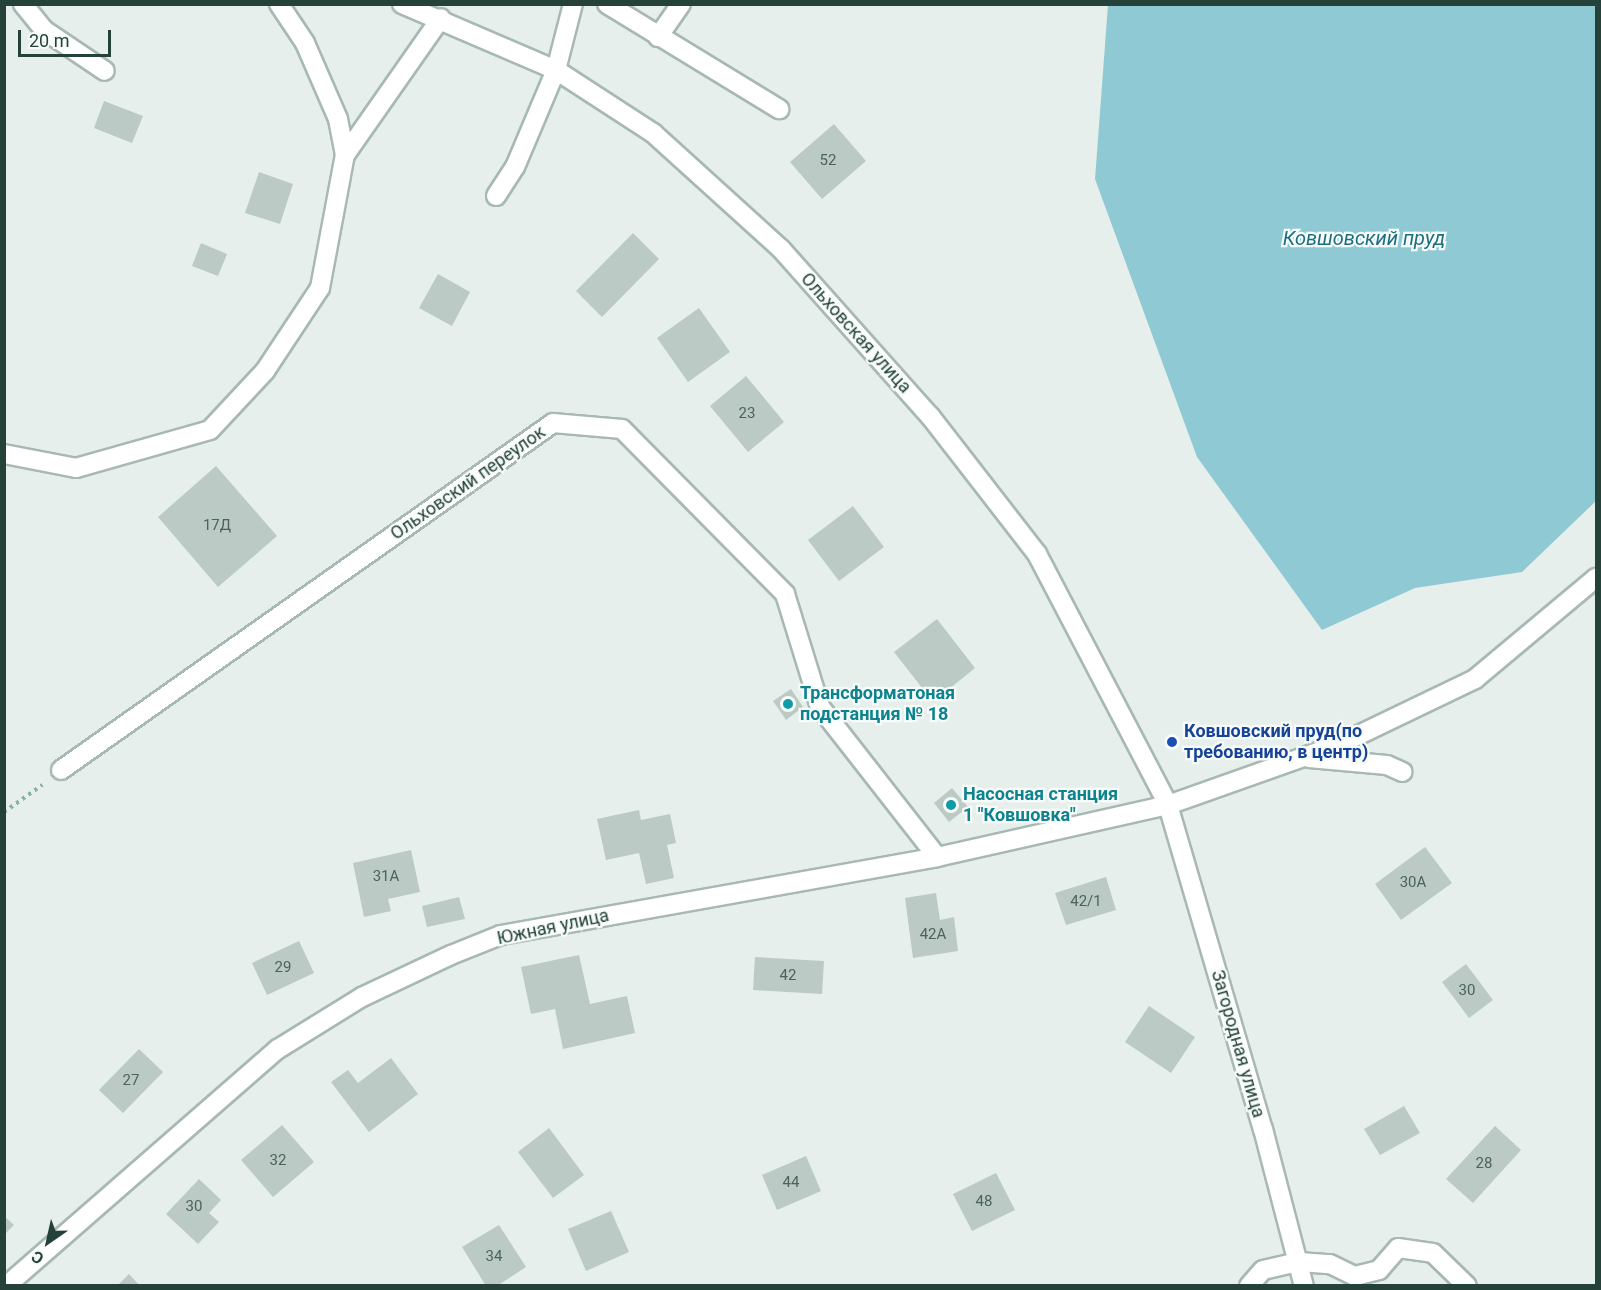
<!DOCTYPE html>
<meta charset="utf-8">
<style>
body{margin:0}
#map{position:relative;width:1601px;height:1290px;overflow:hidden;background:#e6efeb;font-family:Roboto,sans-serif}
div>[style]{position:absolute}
.water>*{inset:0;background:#8ec9d4}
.building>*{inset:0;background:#bbcac4}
.path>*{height:4px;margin-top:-2px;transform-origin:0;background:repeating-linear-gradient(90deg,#86b3a5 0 3px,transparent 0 7.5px)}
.roads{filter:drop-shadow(2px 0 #a8b8b2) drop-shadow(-2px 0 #a8b8b2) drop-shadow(0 2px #a8b8b2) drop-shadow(0 -2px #a8b8b2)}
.minor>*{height:18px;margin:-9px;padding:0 9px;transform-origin:9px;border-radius:9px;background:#fff}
.dots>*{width:16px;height:16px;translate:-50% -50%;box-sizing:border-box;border:3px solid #f7fbf9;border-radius:50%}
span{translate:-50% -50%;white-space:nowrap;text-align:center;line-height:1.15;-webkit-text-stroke:4.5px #f7fbf9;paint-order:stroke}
.number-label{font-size:15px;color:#4a645c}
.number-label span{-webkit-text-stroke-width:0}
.street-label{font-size:18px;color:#24423a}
.culture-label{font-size:18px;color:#0d838f;font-weight:700}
.left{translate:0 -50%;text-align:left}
.transit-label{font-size:18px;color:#164399;font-weight:700}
.water-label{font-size:20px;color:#1c6f80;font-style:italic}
.frame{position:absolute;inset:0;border:6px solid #24423a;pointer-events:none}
.north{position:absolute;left:18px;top:1212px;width:60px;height:60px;-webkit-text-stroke:4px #f7fbf9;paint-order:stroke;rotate:214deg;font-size:16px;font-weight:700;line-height:24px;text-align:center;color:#24423a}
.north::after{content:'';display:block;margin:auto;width:21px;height:27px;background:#24423a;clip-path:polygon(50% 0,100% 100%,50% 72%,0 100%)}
.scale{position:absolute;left:18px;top:30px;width:93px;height:27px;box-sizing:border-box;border:3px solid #24423a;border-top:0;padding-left:8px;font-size:18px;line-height:21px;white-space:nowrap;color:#24423a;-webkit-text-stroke:4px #f7fbf9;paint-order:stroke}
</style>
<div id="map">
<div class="water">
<div style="clip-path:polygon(1108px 5px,1596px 5px,1596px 501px,1522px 572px,1415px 588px,1322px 630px,1197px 457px,1095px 179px)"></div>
</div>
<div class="building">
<div style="clip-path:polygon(104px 101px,143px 116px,132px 143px,94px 128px)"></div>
<div style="clip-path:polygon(834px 124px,866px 161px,822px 199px,790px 162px)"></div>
<div style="clip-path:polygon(259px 172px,293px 184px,280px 224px,245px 213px)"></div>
<div style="clip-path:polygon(633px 233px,659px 259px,602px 317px,576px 291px)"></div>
<div style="clip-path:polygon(201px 243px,227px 254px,218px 276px,192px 266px)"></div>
<div style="clip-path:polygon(438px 274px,470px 292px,452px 326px,419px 308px)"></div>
<div style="clip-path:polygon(699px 308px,730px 352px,688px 382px,657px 338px)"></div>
<div style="clip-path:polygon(746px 376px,784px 422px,748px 452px,710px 406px)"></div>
<div style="clip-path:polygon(216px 466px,277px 536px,218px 587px,158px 517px)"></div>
<div style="clip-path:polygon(853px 506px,884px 547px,839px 581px,808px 540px)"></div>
<div style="clip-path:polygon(937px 619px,975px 668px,933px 702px,894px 652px)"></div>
<div style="clip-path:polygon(791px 689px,803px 707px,786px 720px,773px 701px)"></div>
<div style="clip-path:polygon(952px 788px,968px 807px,949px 822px,934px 803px)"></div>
<div style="clip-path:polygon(639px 810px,641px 820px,670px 814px,676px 843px,667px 845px,674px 878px,646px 884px,639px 853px,606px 860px,597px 819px)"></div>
<div style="clip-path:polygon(1425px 847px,1452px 883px,1401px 920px,1375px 884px)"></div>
<div style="clip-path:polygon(411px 850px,420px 892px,388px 899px,391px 911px,364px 917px,353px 863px)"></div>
<div style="clip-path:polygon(1106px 877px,1116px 910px,1066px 925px,1055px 893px)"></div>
<div style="clip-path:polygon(936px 893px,940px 920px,954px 917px,958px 951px,913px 958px,905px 898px)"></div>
<div style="clip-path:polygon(459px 897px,465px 919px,427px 927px,422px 906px)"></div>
<div style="clip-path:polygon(299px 941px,314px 973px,267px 995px,252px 963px)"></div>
<div style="clip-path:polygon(579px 955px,590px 1004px,627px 996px,635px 1033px,563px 1049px,555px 1009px,531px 1014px,521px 967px)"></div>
<div style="clip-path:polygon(755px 957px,824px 961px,822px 994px,753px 990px)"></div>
<div style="clip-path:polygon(1466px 964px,1493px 1000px,1469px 1018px,1442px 982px)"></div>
<div style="clip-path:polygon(1149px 1006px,1195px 1037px,1171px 1073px,1125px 1042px)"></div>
<div style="clip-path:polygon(139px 1049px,163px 1072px,123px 1113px,99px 1090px)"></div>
<div style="clip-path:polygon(391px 1058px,418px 1094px,369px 1132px,331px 1082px,348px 1070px,358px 1083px)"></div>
<div style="clip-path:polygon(1404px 1106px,1420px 1133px,1380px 1155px,1364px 1129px)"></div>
<div style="clip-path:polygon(282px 1125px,314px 1162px,273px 1197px,241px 1160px)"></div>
<div style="clip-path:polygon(1495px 1126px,1521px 1150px,1473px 1203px,1446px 1179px)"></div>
<div style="clip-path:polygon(549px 1128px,584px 1175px,553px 1198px,518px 1152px)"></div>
<div style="clip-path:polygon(806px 1156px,821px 1191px,777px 1210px,762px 1175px)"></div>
<div style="clip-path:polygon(996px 1173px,1015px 1210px,972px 1231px,953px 1194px)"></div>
<div style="clip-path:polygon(199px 1179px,221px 1200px,209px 1213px,219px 1222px,198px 1244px,166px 1214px)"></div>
<div style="clip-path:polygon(611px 1211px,629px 1252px,586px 1271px,568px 1229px)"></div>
<div style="clip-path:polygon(4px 1216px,14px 1225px,4px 1235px)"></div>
<div style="clip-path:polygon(499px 1225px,526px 1267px,497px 1286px,486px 1286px,462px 1247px)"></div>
<div style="clip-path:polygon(129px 1274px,140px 1286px,117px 1286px)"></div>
</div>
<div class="path">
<div style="left:4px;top:812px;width:47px;rotate:-35.4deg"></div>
</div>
<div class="roads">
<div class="minor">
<div style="left:23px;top:4px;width:33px;rotate:51deg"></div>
<div style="left:44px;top:30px;width:73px;rotate:33.9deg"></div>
<div style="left:279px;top:4px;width:47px;rotate:56.3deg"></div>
<div style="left:305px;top:43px;width:83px;rotate:66.5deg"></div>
<div style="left:338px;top:119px;width:37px;rotate:79deg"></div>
<div style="left:402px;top:4px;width:168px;rotate:23.2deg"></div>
<div style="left:556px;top:70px;width:116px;rotate:33deg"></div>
<div style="left:653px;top:133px;width:173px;rotate:42.2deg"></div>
<div style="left:781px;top:249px;width:224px;rotate:48.3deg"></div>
<div style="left:930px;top:416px;width:175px;rotate:52.2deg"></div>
<div style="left:1037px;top:554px;width:283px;rotate:62.4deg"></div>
<div style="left:1168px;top:805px;width:338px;rotate:73.7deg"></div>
<div style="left:1263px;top:1129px;width:162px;rotate:75.4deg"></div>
<div style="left:607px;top:4px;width:202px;rotate:31.4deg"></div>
<div style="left:658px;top:37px;width:40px;rotate:-55.1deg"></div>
<div style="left:496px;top:196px;width:35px;rotate:-57deg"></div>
<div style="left:515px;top:167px;width:105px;rotate:-67.1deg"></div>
<div style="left:556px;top:70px;width:68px;rotate:-75.6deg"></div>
<div style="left:4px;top:454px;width:73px;rotate:11deg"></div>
<div style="left:76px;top:468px;width:139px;rotate:-15.8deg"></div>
<div style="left:210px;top:430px;width:81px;rotate:-47deg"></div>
<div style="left:265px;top:371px;width:100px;rotate:-56.5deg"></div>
<div style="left:320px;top:288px;width:135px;rotate:-79.4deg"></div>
<div style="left:345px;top:155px;width:167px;rotate:-55deg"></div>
<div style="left:1309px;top:758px;width:78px;rotate:5.1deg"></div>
<div style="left:1387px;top:765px;width:17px;rotate:24deg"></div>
<div style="left:61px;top:770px;width:602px;rotate:-35.19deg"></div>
<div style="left:553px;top:423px;width:69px;rotate:5deg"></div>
<div style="left:622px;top:429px;width:232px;rotate:45.3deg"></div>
<div style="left:785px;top:594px;width:118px;rotate:72.8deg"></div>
<div style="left:820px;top:707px;width:190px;rotate:52deg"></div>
<div style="left:6px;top:1286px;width:361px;rotate:-41.1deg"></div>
<div style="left:278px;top:1049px;width:99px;rotate:-31.8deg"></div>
<div style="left:362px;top:997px;width:98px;rotate:-25.3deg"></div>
<div style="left:451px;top:955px;width:54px;rotate:-21.8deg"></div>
<div style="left:501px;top:935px;width:443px;rotate:-10.1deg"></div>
<div style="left:937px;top:857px;width:237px;rotate:-12.7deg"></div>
<div style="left:1168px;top:805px;width:182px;rotate:-19.5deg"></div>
<div style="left:1340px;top:744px;width:150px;rotate:-25.7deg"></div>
<div style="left:1475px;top:679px;width:158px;rotate:-39.9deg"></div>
<div style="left:1249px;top:1286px;width:21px;rotate:-49deg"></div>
<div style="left:1263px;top:1270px;width:37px;rotate:-13deg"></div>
<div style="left:1299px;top:1262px;width:31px;rotate:4deg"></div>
<div style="left:1330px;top:1264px;width:28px;rotate:26deg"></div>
<div style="left:1355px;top:1276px;width:25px;rotate:-14deg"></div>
<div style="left:1379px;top:1270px;width:29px;rotate:-49deg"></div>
<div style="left:1398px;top:1248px;width:35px;rotate:8deg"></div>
<div style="left:1433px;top:1253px;width:47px;rotate:44.1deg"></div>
</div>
</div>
<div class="dots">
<div style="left:788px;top:704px;background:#0f9aa8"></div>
<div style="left:1172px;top:742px;background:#1a4fb4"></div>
<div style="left:951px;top:805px;background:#0f9aa8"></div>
</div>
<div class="number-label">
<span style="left:828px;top:161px">52</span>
<span style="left:747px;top:414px">23</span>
<span style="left:217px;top:526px">17Д</span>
<span style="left:386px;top:877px">31А</span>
<span style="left:1413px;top:883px">30А</span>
<span style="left:1086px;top:902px">42/1</span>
<span style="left:933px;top:935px">42А</span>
<span style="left:283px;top:968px">29</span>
<span style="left:788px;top:976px">42</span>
<span style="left:1467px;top:991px">30</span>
<span style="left:131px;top:1081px">27</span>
<span style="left:278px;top:1161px">32</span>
<span style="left:1484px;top:1164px">28</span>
<span style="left:791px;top:1183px">44</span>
<span style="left:984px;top:1202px">48</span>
<span style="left:194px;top:1207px">30</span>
<span style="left:494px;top:1257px">34</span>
</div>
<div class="street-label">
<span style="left:856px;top:333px;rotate:48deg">Ольховская улица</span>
<span style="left:468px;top:483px;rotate:-35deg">Ольховский переулок</span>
<span style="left:553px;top:927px;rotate:-12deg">Южная улица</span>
<span style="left:1238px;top:1044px;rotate:74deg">Загородная улица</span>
</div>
<div class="culture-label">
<span class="left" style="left:800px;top:704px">Трансформатоная<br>подстанция № 18</span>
<span class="left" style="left:963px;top:805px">Насосная станция<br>1 "Ковшовка"</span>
</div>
<div class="transit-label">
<span class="left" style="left:1184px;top:742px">Ковшовский пруд(по<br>требованию, в центр)</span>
</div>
<div class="water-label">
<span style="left:1364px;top:238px">Ковшовский пруд</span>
</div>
<div class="frame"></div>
<div class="north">С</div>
<div class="scale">20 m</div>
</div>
